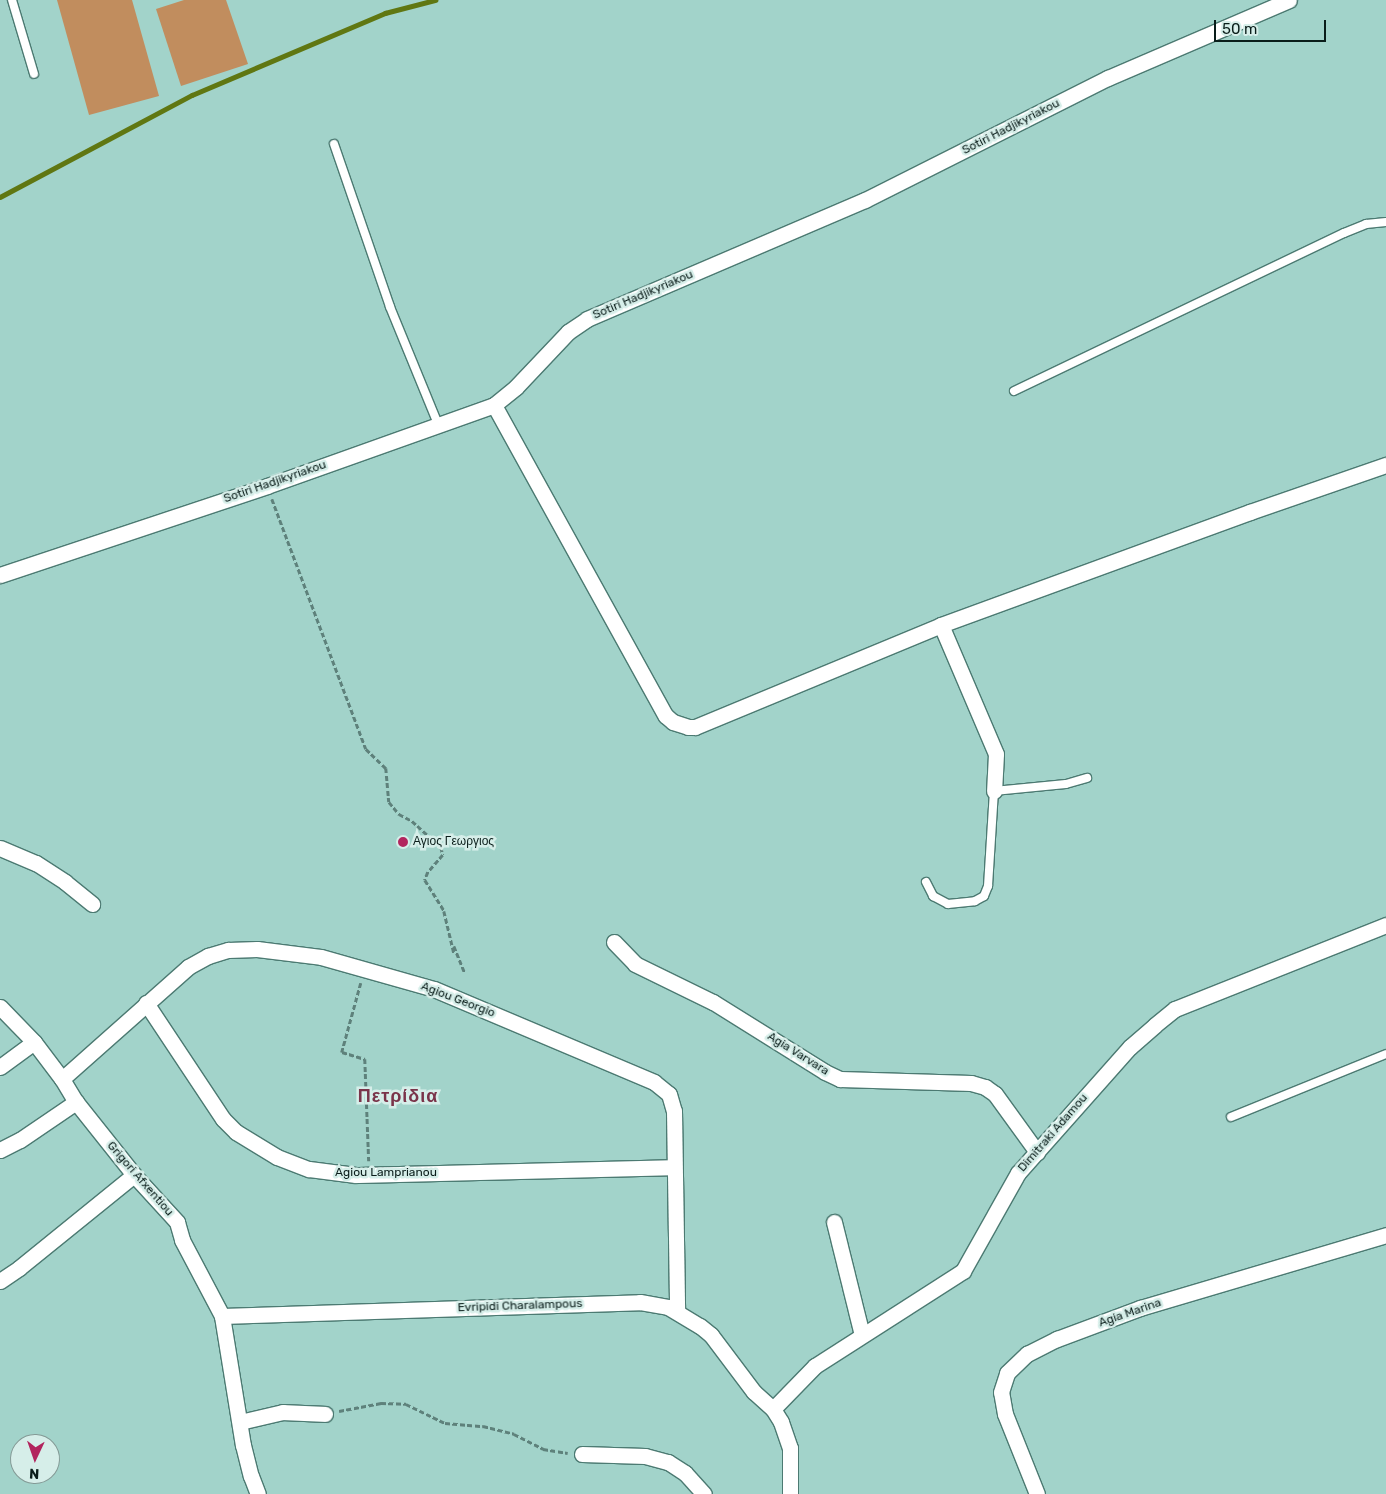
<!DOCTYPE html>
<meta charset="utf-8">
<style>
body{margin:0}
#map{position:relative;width:1386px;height:1494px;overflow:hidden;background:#a2d3ca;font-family:Rubik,sans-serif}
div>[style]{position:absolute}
.green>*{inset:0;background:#c18d5e}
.stream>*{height:4.5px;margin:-2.25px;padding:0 2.25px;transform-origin:2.25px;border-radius:2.25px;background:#607712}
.path>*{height:2.5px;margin-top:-1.25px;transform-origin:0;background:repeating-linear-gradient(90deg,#5e817b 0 5px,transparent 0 7.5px)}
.roads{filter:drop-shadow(1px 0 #4c7a72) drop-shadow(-1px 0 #4c7a72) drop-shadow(0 1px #4c7a72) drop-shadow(0 -1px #4c7a72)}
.service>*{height:8px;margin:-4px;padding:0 4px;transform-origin:4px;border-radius:4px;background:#fff}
.minor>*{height:15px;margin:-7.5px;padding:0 7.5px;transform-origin:7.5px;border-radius:7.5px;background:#fff}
.dots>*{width:14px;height:14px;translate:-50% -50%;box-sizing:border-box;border:2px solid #d6eee9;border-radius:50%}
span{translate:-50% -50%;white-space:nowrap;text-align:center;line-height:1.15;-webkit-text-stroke:5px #d6eee9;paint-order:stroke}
.street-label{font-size:12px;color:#0a1d1a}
.poi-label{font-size:12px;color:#0a1d1a}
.left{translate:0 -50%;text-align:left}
.district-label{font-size:18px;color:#7a344a;font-weight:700;letter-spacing:1px}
.north{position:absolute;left:10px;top:1434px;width:50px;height:50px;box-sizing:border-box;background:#d6eee9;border:1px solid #849a96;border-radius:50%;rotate:183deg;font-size:14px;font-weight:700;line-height:20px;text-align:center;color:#0a1d1a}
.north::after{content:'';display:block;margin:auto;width:18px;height:22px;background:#b2255e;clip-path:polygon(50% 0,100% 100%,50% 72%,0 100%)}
.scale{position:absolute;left:1214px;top:20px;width:112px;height:22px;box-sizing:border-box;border:2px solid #0a1d1a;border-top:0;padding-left:6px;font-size:15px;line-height:18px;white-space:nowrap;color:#0a1d1a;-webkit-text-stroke:4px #d6eee9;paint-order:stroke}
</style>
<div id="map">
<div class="green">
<div style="clip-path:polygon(57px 0,132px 0,159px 96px,89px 115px)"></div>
<div style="clip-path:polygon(184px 0,226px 0,248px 64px,181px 86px,156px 9px)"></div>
</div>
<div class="stream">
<div style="left:0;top:197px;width:217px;rotate:-28deg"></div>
<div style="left:192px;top:95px;width:210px;rotate:-23deg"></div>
<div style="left:385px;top:13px;width:52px;rotate:-14.6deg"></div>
</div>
<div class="path">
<div style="left:272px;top:499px;width:267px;rotate:69.4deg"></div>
<div style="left:366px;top:749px;width:28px;rotate:44deg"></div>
<div style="left:386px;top:768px;width:34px;rotate:85deg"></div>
<div style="left:389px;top:802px;width:16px;rotate:50deg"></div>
<div style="left:399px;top:814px;width:15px;rotate:28deg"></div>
<div style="left:412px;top:821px;width:39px;rotate:42deg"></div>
<div style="left:441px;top:847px;width:8px;rotate:76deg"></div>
<div style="left:443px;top:855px;width:23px;rotate:131deg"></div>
<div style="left:428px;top:872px;width:9px;rotate:111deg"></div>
<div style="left:425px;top:880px;width:36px;rotate:58deg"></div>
<div style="left:444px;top:911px;width:43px;rotate:76.6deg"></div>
<div style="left:454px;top:946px;width:29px;rotate:68deg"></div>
<div style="left:361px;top:983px;width:72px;rotate:105.4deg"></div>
<div style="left:342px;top:1052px;width:24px;rotate:17deg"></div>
<div style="left:365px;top:1059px;width:102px;rotate:87.8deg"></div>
<div style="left:339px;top:1411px;width:43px;rotate:-10.8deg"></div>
<div style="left:381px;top:1403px;width:25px;rotate:2deg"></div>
<div style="left:406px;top:1404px;width:43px;rotate:26deg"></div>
<div style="left:445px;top:1423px;width:38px;rotate:5deg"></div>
<div style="left:483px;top:1426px;width:32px;rotate:14deg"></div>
<div style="left:514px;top:1434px;width:33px;rotate:27deg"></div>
<div style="left:543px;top:1449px;width:25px;rotate:9deg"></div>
</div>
<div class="roads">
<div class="service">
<div style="left:12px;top:0;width:77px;rotate:73.4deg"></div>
<div style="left:334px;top:144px;width:172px;rotate:71deg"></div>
<div style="left:390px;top:307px;width:126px;rotate:67.7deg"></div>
<div style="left:1014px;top:391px;width:366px;rotate:-25.6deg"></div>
<div style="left:1344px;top:233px;width:24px;rotate:-22deg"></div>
<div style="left:1366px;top:224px;width:20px;rotate:-6deg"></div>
<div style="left:926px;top:882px;width:16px;rotate:63deg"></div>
<div style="left:933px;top:896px;width:17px;rotate:28deg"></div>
<div style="left:948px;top:904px;width:27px;rotate:-6deg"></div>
<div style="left:975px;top:901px;width:10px;rotate:-29deg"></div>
<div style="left:984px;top:896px;width:11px;rotate:-68deg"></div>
<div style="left:988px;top:886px;width:95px;rotate:-86.4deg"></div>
<div style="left:994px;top:791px;width:72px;rotate:-5.6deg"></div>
<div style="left:1066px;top:784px;width:22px;rotate:-16deg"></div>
<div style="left:1231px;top:1117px;width:167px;rotate:-22.1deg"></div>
</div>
<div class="minor">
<div style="left:494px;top:405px;width:355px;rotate:61.1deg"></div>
<div style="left:666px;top:716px;width:9px;rotate:41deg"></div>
<div style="left:673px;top:722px;width:16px;rotate:18deg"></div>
<div style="left:688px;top:727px;width:7px"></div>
<div style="left:695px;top:727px;width:266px;rotate:-22.5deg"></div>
<div style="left:941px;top:625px;width:329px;rotate:-20.1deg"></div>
<div style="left:1250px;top:512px;width:144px;rotate:-19.1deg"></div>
<div style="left:0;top:575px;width:281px;rotate:-18.4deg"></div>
<div style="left:267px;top:486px;width:241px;rotate:-19.6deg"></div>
<div style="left:494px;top:405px;width:28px;rotate:-39deg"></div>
<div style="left:516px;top:387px;width:76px;rotate:-46.6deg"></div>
<div style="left:568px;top:332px;width:23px;rotate:-34deg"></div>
<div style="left:587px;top:319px;width:302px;rotate:-23.2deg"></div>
<div style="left:865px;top:200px;width:272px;rotate:-26.7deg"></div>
<div style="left:1108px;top:78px;width:197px;rotate:-23.3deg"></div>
<div style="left:941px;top:625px;width:140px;rotate:66.9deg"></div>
<div style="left:996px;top:754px;width:37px;rotate:93deg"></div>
<div style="left:0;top:848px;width:39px;rotate:23deg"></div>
<div style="left:36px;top:863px;width:35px;rotate:33deg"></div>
<div style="left:65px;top:882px;width:35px;rotate:39deg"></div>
<div style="left:614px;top:942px;width:30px;rotate:46deg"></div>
<div style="left:635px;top:964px;width:87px;rotate:26deg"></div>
<div style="left:713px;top:1002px;width:132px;rotate:32deg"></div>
<div style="left:825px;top:1072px;width:17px;rotate:25deg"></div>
<div style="left:840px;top:1079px;width:131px;rotate:1.7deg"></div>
<div style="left:971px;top:1083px;width:15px;rotate:16deg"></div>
<div style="left:985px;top:1087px;width:12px;rotate:35deg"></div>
<div style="left:995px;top:1094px;width:72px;rotate:54.1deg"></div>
<div style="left:146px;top:1003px;width:139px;rotate:56.4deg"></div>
<div style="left:223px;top:1119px;width:18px;rotate:45deg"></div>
<div style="left:236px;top:1132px;width:48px;rotate:31.4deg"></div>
<div style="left:277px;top:1157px;width:34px;rotate:21deg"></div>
<div style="left:309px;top:1169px;width:47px;rotate:7.3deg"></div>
<div style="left:356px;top:1175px;width:317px;rotate:-1.4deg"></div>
<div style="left:0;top:1007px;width:49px;rotate:45.8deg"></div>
<div style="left:34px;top:1042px;width:46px;rotate:52.9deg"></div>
<div style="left:62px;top:1079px;width:27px;rotate:59deg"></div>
<div style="left:76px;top:1102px;width:93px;rotate:51.5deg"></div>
<div style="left:134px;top:1175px;width:64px;rotate:47.5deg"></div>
<div style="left:177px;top:1222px;width:19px;rotate:74deg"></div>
<div style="left:182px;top:1240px;width:86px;rotate:62.2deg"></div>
<div style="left:222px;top:1316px;width:131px;rotate:80.8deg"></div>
<div style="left:243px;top:1445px;width:32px;rotate:76deg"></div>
<div style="left:251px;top:1476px;width:19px;rotate:69deg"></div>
<div style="left:0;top:1067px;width:42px;rotate:-36.3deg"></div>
<div style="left:62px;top:1079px;width:169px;rotate:-41.6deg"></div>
<div style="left:188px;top:967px;width:23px;rotate:-29deg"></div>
<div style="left:208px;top:956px;width:21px;rotate:-17deg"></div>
<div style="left:228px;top:950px;width:29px;rotate:-2deg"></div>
<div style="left:257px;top:949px;width:64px;rotate:7.1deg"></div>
<div style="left:321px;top:957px;width:117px;rotate:15.8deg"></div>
<div style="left:434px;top:989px;width:239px;rotate:22.9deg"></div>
<div style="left:654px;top:1082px;width:19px;rotate:39deg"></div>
<div style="left:669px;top:1094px;width:18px;rotate:74deg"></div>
<div style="left:674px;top:1111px;width:200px;rotate:89.1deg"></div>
<div style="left:0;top:1150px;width:22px;rotate:-27deg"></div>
<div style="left:20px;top:1140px;width:68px;rotate:-34.2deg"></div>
<div style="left:834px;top:1222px;width:116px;rotate:76.1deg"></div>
<div style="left:0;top:1281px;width:23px;rotate:-34deg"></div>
<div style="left:19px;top:1268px;width:148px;rotate:-39deg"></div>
<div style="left:222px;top:1316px;width:418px;rotate:-1.9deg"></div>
<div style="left:640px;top:1302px;width:28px;rotate:10deg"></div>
<div style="left:668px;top:1307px;width:37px;rotate:31deg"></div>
<div style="left:700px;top:1326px;width:14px;rotate:39deg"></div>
<div style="left:711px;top:1335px;width:71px;rotate:53deg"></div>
<div style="left:754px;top:1392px;width:25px;rotate:42deg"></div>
<div style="left:773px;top:1409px;width:15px;rotate:58deg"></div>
<div style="left:781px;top:1422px;width:28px;rotate:71deg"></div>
<div style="left:790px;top:1448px;width:46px;rotate:90deg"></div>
<div style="left:773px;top:1409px;width:60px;rotate:-45.7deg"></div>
<div style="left:815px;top:1366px;width:176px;rotate:-32.7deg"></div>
<div style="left:963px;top:1271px;width:112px;rotate:-60.7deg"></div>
<div style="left:1018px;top:1173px;width:169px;rotate:-48.4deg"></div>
<div style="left:1130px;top:1047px;width:33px;rotate:-41deg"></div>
<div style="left:1155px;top:1025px;width:26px;rotate:-39deg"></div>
<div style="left:1175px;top:1009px;width:227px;rotate:-21.7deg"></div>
<div style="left:240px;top:1422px;width:44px;rotate:-13.1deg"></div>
<div style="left:283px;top:1412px;width:42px;rotate:2.7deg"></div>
<div style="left:582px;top:1454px;width:63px;rotate:1.8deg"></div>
<div style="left:645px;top:1456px;width:24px;rotate:15deg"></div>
<div style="left:668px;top:1462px;width:20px;rotate:33deg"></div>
<div style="left:685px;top:1473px;width:28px;rotate:48deg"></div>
<div style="left:1037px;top:1494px;width:86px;rotate:-111.8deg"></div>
<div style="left:1005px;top:1414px;width:22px;rotate:-100deg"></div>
<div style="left:1001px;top:1392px;width:20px;rotate:-72deg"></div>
<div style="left:1007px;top:1373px;width:28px;rotate:-44deg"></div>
<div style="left:1027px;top:1354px;width:34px;rotate:-27deg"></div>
<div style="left:1057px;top:1339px;width:89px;rotate:-20.5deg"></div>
<div style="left:1140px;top:1308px;width:257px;rotate:-16.5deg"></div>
</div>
</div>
<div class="dots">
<div style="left:403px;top:842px;background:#b2255e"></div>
</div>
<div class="street-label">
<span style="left:1011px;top:127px;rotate:-27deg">Sotiri Hadjikyriakou</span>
<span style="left:643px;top:295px;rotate:-23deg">Sotiri Hadjikyriakou</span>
<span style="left:275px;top:482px;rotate:-19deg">Sotiri Hadjikyriakou</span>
<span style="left:458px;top:1000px;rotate:21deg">Agiou Georgio</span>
<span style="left:798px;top:1054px;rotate:32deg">Agia Varvara</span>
<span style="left:1053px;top:1133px;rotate:-49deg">Dimitraki Adamou</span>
<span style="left:386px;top:1173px">Agiou Lamprianou</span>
<span style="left:140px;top:1179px;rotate:49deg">Grigori Afxentiou</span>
<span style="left:520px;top:1306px;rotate:-2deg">Evripidi Charalampous</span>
<span style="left:1130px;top:1313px;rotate:-19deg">Agia Marina</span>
</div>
<div class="poi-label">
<span class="left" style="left:413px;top:842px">Αγιος Γεωργιος</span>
</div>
<div class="district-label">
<span style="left:398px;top:1096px">Πετρίδια</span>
</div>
<div class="north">N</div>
<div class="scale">50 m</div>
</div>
